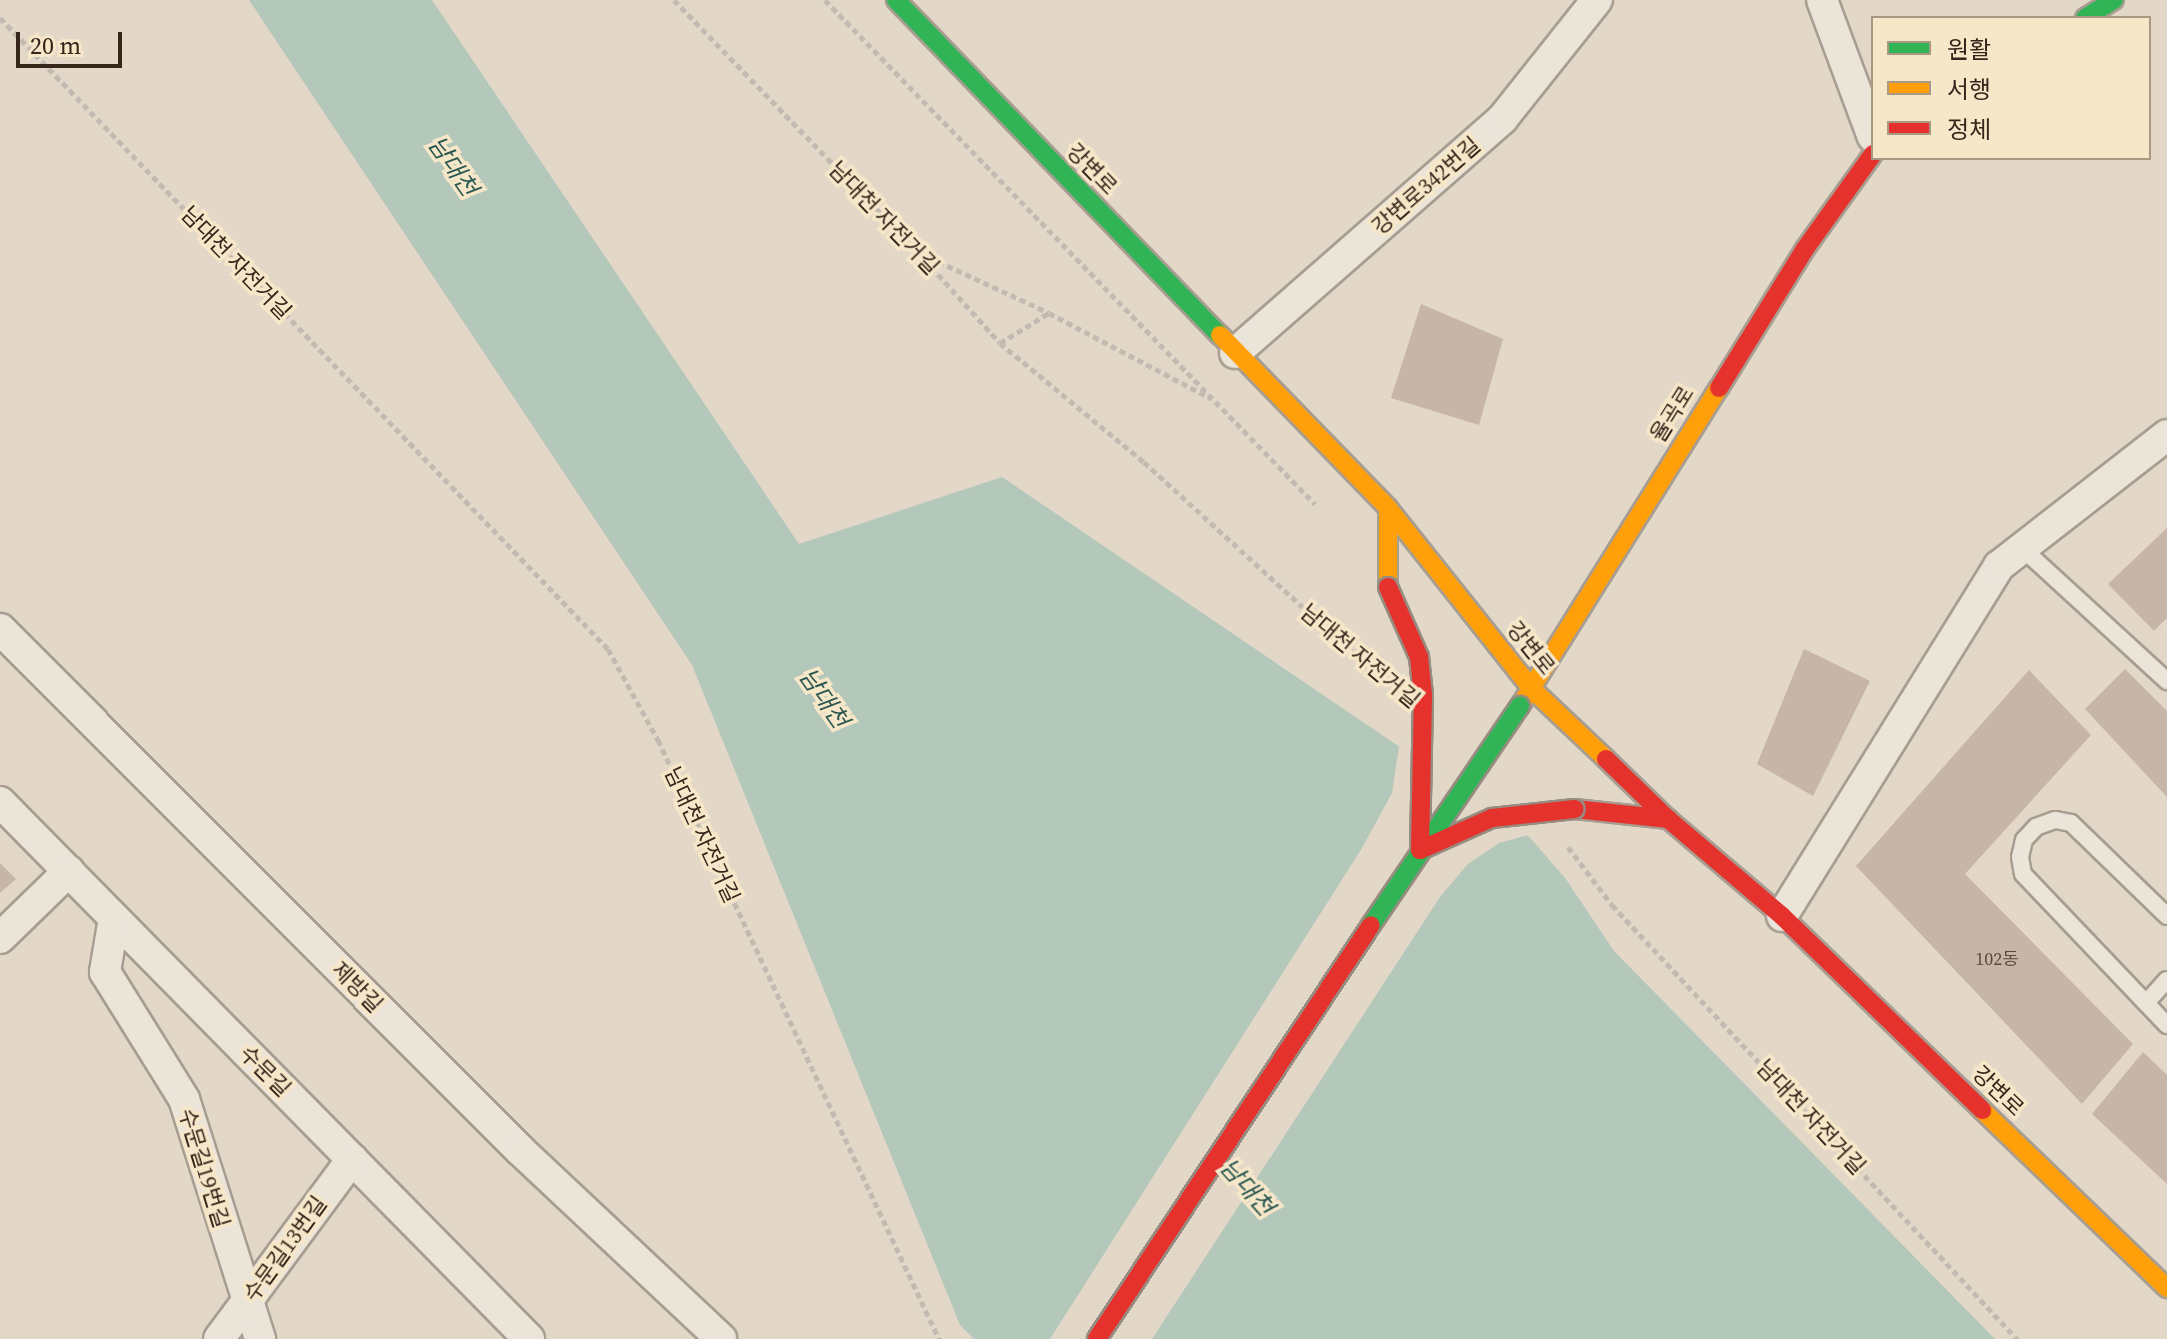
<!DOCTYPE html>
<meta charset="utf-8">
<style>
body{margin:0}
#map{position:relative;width:2167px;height:1339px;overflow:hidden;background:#e3d8c7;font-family:"Source Serif 4","Noto Sans KR",serif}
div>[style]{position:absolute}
.water>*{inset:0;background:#b3c7ba}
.pier>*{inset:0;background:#e3d8c7}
.building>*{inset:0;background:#c7b5a7}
.path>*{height:5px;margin-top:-2.5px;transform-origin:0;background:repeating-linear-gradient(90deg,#c3bbb1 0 6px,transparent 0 10px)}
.roads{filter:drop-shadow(2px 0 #a79d91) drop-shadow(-2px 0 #a79d91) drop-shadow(0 2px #a79d91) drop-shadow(0 -2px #a79d91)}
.lane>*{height:16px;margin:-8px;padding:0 8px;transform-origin:8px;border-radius:8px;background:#ebe4d9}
.street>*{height:30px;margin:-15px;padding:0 15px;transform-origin:15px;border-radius:15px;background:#ebe4d9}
.fast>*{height:18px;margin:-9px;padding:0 9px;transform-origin:9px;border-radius:9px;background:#30b455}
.slow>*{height:18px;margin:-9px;padding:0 9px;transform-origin:9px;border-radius:9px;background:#ff9f0a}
.jam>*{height:18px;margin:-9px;padding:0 9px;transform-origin:9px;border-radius:9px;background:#e5322d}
.bridges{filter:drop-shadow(2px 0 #978c81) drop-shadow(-2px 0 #978c81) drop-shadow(0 2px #978c81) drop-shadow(0 -2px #978c81)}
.fast-bridge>*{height:18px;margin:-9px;padding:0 9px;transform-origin:9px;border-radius:9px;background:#30b455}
.jam-bridge>*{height:18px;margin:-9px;padding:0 9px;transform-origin:9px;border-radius:9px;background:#e5322d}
span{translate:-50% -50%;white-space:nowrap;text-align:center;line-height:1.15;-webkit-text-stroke:7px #f7e7c9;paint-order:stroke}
.number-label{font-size:18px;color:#5a493d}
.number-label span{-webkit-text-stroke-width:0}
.street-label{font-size:22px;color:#35251a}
.water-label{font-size:24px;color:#285650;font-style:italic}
.legend{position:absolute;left:1871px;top:16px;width:280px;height:144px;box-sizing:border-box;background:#f7e7c9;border:2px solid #a99983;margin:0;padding:10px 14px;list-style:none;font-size:24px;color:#35251a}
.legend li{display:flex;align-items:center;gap:16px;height:40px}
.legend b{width:40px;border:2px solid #a99983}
.scale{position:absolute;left:16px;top:32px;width:106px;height:36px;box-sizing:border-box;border:4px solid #35251a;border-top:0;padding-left:10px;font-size:24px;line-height:28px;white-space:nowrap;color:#35251a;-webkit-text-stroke:6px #f7e7c9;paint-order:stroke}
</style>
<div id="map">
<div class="water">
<div style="clip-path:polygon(249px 0,432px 0,799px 544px,1002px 477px,1525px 832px,1565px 878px,1614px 951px,1995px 1339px,974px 1339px,960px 1325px,692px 665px)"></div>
</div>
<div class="pier">
<div style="clip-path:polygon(1400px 740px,1533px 834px,1499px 843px,1468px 864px,1440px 897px,1152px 1339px,1050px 1339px,1362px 848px,1392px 793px)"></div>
</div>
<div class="building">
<div style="clip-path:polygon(1421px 304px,1503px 339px,1479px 425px,1391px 398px)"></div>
<div style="clip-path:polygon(2167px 528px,2167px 618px,2154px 631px,2108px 584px)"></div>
<div style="clip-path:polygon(1804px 649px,1870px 681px,1813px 796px,1757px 764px)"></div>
<div style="clip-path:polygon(2125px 669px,2167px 711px,2167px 797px,2085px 709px)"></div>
<div style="clip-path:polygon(2029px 670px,2091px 735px,1965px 874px,2133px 1044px,2082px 1104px,1856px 866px)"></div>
<div style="clip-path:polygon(0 863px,16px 879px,0 893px)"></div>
<div style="clip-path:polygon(2143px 1052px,2167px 1075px,2167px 1184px,2092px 1114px)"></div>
</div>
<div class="path">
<div style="left:674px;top:0;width:351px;rotate:45.9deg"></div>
<div style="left:918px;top:252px;width:122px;rotate:48deg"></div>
<div style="left:1000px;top:343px;width:187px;rotate:39.6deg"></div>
<div style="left:1144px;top:462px;width:325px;rotate:42.4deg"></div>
<div style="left:825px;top:0;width:703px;rotate:45.81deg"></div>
<div style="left:0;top:18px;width:876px;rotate:46.06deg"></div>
<div style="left:608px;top:649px;width:104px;rotate:61.2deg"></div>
<div style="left:658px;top:740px;width:662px;rotate:64.87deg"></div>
<div style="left:920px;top:253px;width:142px;rotate:24.9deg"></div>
<div style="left:1049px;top:313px;width:184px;rotate:27.8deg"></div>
<div style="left:1000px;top:343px;width:57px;rotate:-31.5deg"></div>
<div style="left:1568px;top:847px;width:73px;rotate:52.8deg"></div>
<div style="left:1612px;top:905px;width:594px;rotate:46.98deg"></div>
</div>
<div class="roads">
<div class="lane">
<div style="left:2022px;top:548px;width:197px;rotate:42.5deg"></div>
<div style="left:2167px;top:916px;width:134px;rotate:-135.9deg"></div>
<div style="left:2071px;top:823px;width:16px;rotate:-169deg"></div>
<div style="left:2055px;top:820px;width:20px;rotate:160deg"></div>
<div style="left:2036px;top:827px;width:18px;rotate:133deg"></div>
<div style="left:2024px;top:840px;width:17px;rotate:103deg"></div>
<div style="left:2020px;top:857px;width:17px;rotate:80deg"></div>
<div style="left:2023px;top:874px;width:209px;rotate:46.4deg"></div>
<div style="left:2146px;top:1003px;width:31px;rotate:-48deg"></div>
</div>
<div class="street">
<div style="left:1822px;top:0;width:146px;rotate:69.6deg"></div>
<div style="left:1235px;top:353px;width:356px;rotate:-41.2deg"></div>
<div style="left:1503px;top:118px;width:151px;rotate:-51.5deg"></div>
<div style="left:0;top:629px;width:736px;rotate:45.06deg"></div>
<div style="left:520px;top:1150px;width:276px;rotate:43.2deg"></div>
<div style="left:0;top:802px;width:754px;rotate:45.43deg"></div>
<div style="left:1782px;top:916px;width:412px;rotate:-58.2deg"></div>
<div style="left:1999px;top:566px;width:213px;rotate:-37.9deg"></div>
<div style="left:114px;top:918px;width:55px;rotate:99.5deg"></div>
<div style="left:105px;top:972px;width:150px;rotate:58.1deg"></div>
<div style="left:184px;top:1099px;width:252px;rotate:72.4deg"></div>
<div style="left:0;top:938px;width:96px;rotate:-44.2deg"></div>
<div style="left:219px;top:1339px;width:224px;rotate:-53.5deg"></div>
</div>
<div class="fast">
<div style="left:896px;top:0;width:466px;rotate:46deg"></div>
<div style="left:2085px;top:18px;width:34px;rotate:-32deg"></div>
</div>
<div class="slow">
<div style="left:1220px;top:335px;width:241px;rotate:45.8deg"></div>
<div style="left:1388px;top:508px;width:231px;rotate:51.5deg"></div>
<div style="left:1532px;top:689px;width:102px;rotate:43.4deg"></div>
<div style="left:1388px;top:508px;width:79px;rotate:90deg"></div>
<div style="left:1520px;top:706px;width:375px;rotate:-58deg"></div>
<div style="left:1982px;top:1110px;width:257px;rotate:43.9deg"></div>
</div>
<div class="jam">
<div style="left:1719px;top:388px;width:163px;rotate:-58.3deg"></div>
<div style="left:1805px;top:249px;width:117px;rotate:-54.4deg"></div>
<div style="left:1606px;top:759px;width:86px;rotate:44.1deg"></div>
<div style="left:1668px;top:819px;width:150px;rotate:40.4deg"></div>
<div style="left:1782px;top:916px;width:279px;rotate:44.1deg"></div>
<div style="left:1575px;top:809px;width:94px;rotate:6.1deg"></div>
</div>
</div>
<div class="bridges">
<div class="fast-bridge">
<div style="left:1371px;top:925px;width:265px;rotate:-55.8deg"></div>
</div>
<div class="jam-bridge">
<div style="left:1388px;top:587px;width:77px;rotate:66.1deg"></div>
<div style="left:1419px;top:657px;width:38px;rotate:84deg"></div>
<div style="left:1423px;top:695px;width:155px;rotate:91.1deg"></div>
<div style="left:1420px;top:850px;width:79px;rotate:-24deg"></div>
<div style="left:1492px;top:818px;width:83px;rotate:-6.2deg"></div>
<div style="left:1097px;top:1339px;width:496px;rotate:-56.5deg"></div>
</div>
</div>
<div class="number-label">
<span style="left:1997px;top:959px">102동</span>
</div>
<div class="street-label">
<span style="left:1092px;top:169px;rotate:46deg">강변로</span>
<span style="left:1426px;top:186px;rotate:-41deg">강변로342번길</span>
<span style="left:884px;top:218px;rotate:46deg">남대천 자전거길</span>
<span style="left:236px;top:263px;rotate:46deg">남대천 자전거길</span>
<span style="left:1672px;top:414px;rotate:-58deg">율곡로</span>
<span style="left:1531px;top:648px;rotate:51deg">강변로</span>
<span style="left:1360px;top:656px;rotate:40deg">남대천 자전거길</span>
<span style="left:702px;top:835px;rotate:65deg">남대천 자전거길</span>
<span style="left:357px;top:987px;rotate:45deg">제방길</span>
<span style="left:265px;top:1071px;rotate:45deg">수문길</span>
<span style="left:1998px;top:1091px;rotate:44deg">강변로</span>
<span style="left:1811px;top:1117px;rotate:47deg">남대천 자전거길</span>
<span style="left:204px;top:1168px;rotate:73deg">수문길19번길</span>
<span style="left:285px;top:1249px;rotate:-54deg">수문길13번길</span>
</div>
<div class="water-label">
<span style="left:453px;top:166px;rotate:55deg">남대천</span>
<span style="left:824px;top:698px;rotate:55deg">남대천</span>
<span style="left:1247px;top:1187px;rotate:48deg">남대천</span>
</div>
<ul class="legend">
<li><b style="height:10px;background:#30b455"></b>원활</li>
<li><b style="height:10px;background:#ff9f0a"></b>서행</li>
<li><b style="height:10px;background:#e5322d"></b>정체</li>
</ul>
<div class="scale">20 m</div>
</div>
